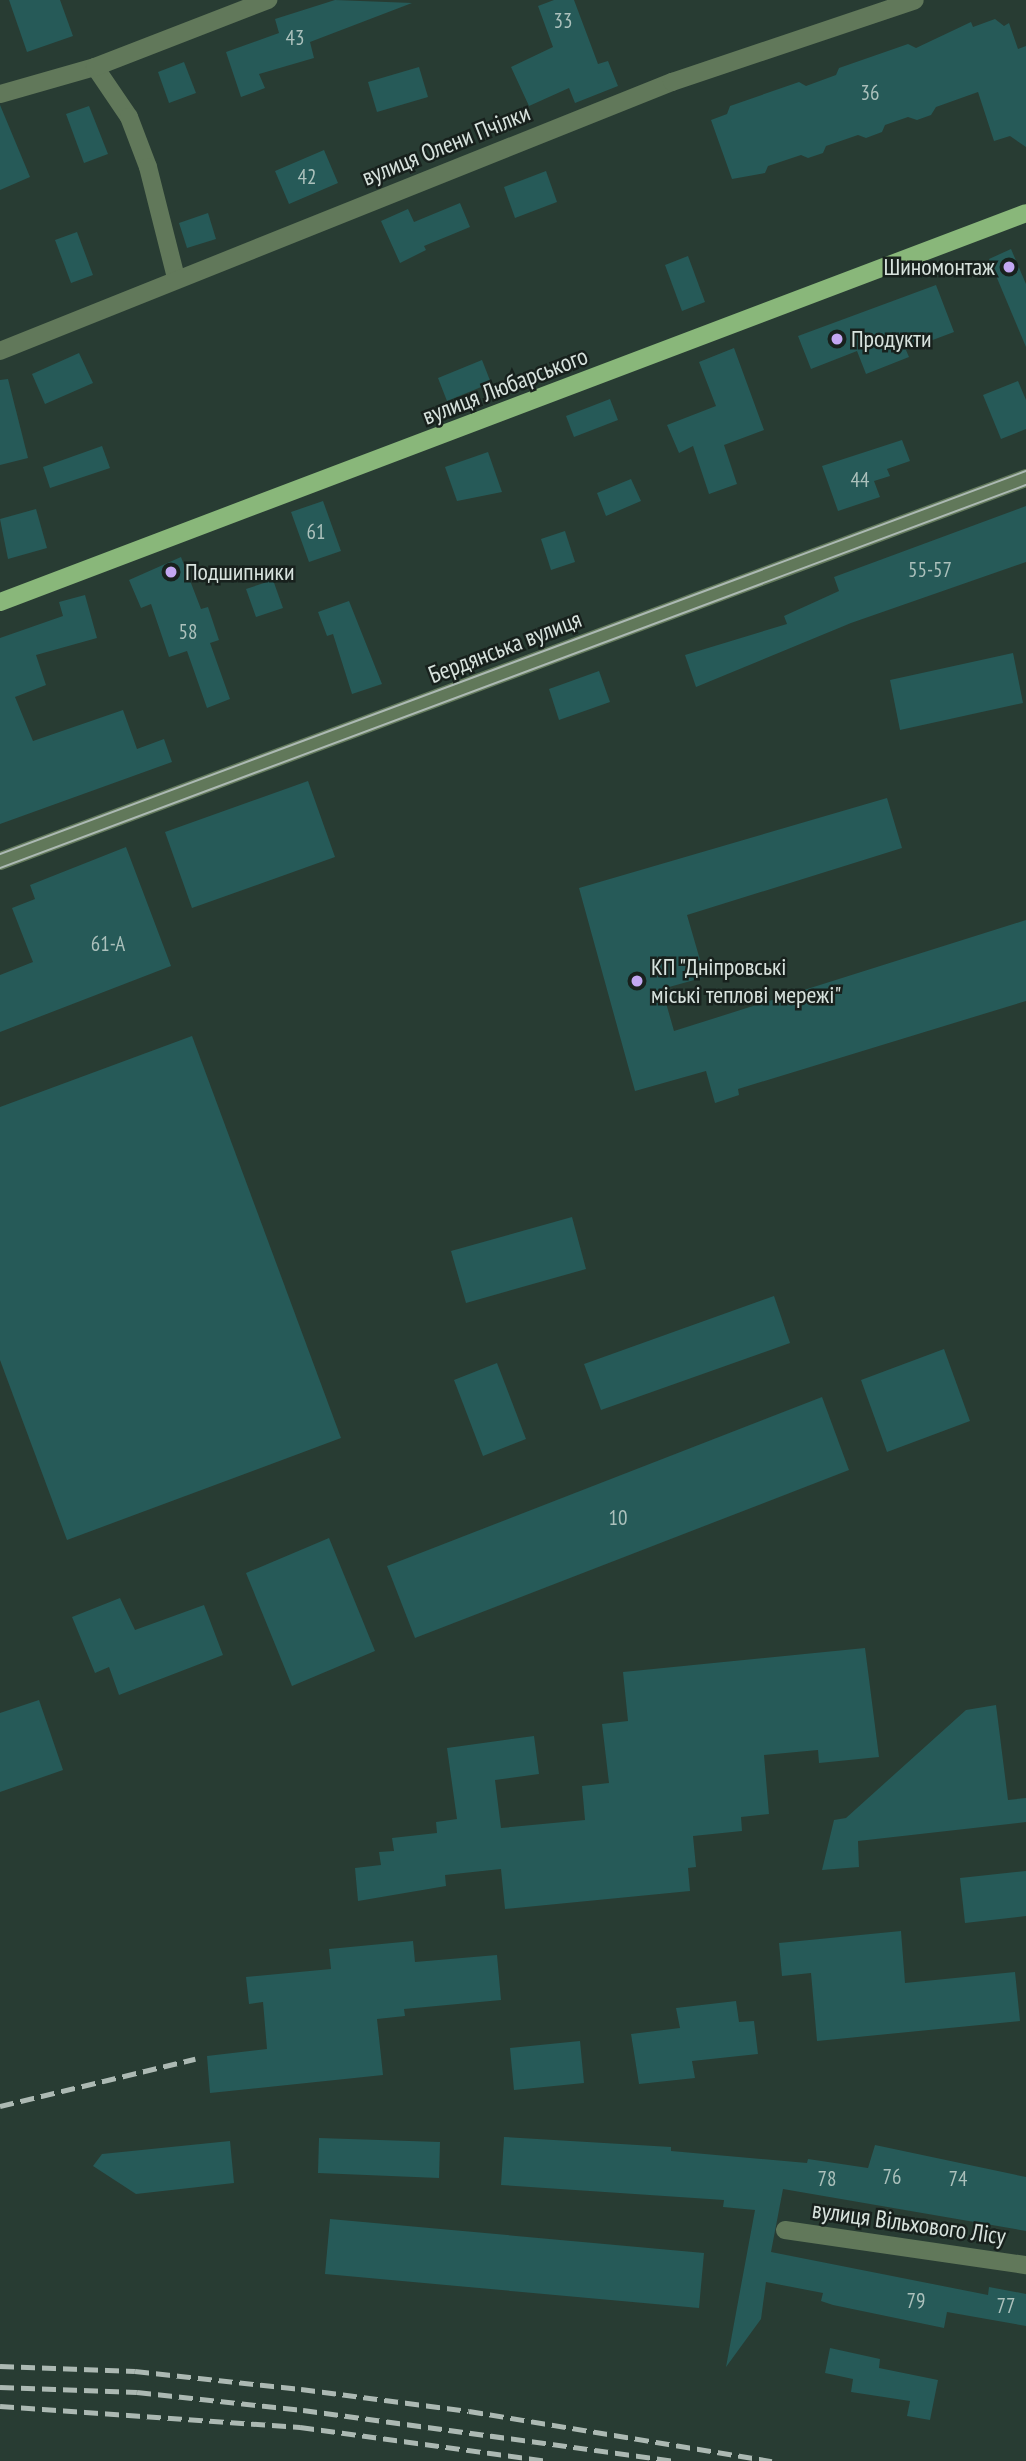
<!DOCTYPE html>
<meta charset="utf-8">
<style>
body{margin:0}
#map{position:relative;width:1026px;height:2461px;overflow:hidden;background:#283c33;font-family:"PT Sans Narrow",sans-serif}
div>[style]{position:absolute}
.building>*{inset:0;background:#265a58}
.minor>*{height:18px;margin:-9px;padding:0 9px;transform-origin:9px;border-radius:9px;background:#61785a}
.major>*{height:18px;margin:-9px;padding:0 9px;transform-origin:9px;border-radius:9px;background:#89b77a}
.tram>*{height:2px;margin:-1px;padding:0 1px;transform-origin:1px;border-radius:1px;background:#acb9b3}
.rail>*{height:5px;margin-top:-2.5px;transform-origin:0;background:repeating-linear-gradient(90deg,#acb9b3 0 14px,transparent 0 21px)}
.dots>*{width:19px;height:19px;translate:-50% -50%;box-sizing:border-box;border:4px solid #18211d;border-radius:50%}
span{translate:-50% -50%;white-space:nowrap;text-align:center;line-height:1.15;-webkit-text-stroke:5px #18211d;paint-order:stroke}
.number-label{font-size:21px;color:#acc1bc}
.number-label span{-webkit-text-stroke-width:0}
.street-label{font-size:24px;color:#d8e3de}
.poi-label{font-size:24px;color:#d8e3de}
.right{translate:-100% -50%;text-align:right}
.left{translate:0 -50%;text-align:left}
</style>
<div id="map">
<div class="building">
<div style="clip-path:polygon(9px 0,60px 0,73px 36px,27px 52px)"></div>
<div style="clip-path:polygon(335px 0,412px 3px,310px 42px,314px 58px,259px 74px,265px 88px,241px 97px,226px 52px,279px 33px,275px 19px)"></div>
<div style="clip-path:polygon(554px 0,574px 0,598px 64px,608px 61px,618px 86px,575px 103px,569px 88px,529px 106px,511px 67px,553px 47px,538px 6px)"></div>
<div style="clip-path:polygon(995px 19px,1004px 26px,1009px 23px,1018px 49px,1026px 46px,1026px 147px,1010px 136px,994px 141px,978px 92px,936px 107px,931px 115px,917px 120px,908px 117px,885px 125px,882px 132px,866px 138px,858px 135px,826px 146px,823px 153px,808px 158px,801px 155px,768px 166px,765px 173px,732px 179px,711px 120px,727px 114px,730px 106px,799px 82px,806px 86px,836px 75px,839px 68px,908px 44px,916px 48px,971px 22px,973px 27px)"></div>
<div style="clip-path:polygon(184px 62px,196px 93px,169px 103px,158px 72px)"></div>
<div style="clip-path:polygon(419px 67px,428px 97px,377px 112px,368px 82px)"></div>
<div style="clip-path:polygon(0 105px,30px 177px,0 190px)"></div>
<div style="clip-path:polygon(89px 106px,108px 154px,84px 163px,66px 114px)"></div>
<div style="clip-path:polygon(324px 150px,338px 183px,289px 204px,275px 171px)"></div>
<div style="clip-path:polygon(546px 171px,557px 202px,515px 218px,504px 187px)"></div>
<div style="clip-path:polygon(460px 203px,470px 227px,424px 246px,426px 250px,400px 263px,381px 221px,408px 209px,414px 222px)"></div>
<div style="clip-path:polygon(208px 213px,216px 239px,187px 248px,179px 223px)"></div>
<div style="clip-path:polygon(77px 232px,93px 275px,71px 283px,55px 240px)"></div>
<div style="clip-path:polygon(1011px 249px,1026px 284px,1026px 347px,989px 259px)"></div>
<div style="clip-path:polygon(688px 256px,705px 302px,682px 311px,665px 265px)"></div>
<div style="clip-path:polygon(936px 285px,954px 332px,906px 350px,909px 357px,866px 374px,857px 351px,811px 369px,798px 336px)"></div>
<div style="clip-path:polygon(734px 348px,764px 430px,724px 445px,737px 484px,709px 494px,693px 446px,679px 453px,667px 425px,716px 406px,699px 362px)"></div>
<div style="clip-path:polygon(79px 353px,93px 383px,45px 404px,32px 374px)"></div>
<div style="clip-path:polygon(482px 360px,491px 383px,447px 401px,438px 378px)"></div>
<div style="clip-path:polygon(8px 379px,28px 458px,0 465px,0 380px)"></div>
<div style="clip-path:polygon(1018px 381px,1026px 400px,1026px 429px,1001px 439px,983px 395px)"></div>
<div style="clip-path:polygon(610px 399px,618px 420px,574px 437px,566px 416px)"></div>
<div style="clip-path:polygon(902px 440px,910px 461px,887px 469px,890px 476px,874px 481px,880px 497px,838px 511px,822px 466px)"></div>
<div style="clip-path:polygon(102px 446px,110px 468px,50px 488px,43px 467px)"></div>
<div style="clip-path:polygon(488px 452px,502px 492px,457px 501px,445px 467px)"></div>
<div style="clip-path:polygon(631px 479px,641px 501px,606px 516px,597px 493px)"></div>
<div style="clip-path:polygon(323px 501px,341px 551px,309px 562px,291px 512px)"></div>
<div style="clip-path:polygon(1026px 506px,1026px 562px,851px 623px,696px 687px,685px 655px,787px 624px,784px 616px,839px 591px,834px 577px)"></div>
<div style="clip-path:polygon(36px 509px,47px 548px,8px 559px,0 519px)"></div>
<div style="clip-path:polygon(565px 531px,575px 562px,551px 570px,541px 539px)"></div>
<div style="clip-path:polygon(181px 557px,201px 609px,208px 607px,219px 640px,210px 643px,230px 699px,207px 708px,187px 651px,169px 657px,151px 604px,141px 608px,129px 580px)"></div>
<div style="clip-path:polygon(273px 580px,283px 608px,256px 617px,246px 589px)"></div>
<div style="clip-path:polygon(85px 595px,97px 638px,36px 655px,46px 685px,15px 697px,33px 741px,123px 710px,137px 749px,164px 739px,172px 762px,0 824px,0 638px,63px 616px,59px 602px)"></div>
<div style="clip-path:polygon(349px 601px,382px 684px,352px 694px,333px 634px,327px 636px,318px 612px)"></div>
<div style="clip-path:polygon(1013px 653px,1023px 703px,900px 730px,890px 680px)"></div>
<div style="clip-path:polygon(599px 671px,610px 702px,559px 720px,549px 689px)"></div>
<div style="clip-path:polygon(308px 781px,335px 857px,192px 908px,165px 832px)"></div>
<div style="clip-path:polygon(887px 798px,902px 848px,687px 915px,705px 977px,662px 989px,674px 1031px,1026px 920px,1026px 1001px,738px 1089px,739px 1095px,715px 1103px,706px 1071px,635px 1091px,579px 888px)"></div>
<div style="clip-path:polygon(126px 847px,171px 966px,0 1032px,0 975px,33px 962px,12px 908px,35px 899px,30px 885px)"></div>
<div style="clip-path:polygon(192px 1036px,341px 1438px,67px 1540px,0 1360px,0 1107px)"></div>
<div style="clip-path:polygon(572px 1217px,586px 1269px,466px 1303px,451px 1251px)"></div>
<div style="clip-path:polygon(774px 1296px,790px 1343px,601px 1410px,584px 1364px)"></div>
<div style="clip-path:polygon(944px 1349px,970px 1421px,887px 1452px,861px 1380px)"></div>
<div style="clip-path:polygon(497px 1363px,526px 1439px,483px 1456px,454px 1380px)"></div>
<div style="clip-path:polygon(822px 1397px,849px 1470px,415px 1638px,387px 1566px)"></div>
<div style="clip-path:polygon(329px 1538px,375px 1651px,292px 1686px,246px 1573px)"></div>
<div style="clip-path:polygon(120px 1598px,135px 1630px,204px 1605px,223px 1655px,119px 1695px,109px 1667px,95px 1673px,72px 1617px)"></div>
<div style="clip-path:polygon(865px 1648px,879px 1757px,819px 1763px,818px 1750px,764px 1755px,769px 1814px,741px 1817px,742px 1831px,693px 1836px,696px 1867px,688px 1868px,690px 1891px,505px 1909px,501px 1869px,445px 1875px,446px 1886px,358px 1901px,355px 1868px,381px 1865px,379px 1852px,394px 1851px,392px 1838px,437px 1833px,436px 1822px,457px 1819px,447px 1748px,534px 1736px,539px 1774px,495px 1780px,501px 1828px,585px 1820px,582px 1786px,609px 1783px,602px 1724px,628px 1721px,623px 1672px)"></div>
<div style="clip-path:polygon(39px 1700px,63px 1770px,0 1792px,0 1713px)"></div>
<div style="clip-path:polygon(996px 1705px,1008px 1800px,1026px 1798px,1026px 1822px,858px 1841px,859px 1867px,822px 1870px,834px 1820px,846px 1818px,966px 1710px)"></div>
<div style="clip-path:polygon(1026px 1871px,1026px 1916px,965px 1923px,960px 1878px)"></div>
<div style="clip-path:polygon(901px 1931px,905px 1983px,1015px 1972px,1020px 2021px,817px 2041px,811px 1973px,782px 1976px,779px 1943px)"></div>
<div style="clip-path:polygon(413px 1941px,415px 1962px,497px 1955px,501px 2000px,404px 2009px,405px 2016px,377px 2019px,383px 2075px,210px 2093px,207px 2056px,267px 2049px,263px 2002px,249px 2004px,246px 1977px,331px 1969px,329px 1949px)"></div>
<div style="clip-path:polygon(736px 2001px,739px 2022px,754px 2021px,758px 2054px,692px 2061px,695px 2078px,639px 2084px,631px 2034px,680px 2028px,676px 2008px)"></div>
<div style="clip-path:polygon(580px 2041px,584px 2083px,514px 2090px,510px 2048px)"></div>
<div style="clip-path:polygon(504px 2137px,671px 2147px,671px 2151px,807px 2163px,808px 2159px,868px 2168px,875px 2145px,1026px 2177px,1026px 2231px,783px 2189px,771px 2252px,988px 2295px,989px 2287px,1026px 2294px,1026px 2326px,947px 2312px,944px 2328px,833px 2305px,821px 2301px,823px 2293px,766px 2282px,761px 2319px,726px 2367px,755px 2210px,723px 2207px,724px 2200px,501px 2185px)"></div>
<div style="clip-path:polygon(319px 2138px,440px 2142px,439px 2178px,318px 2173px)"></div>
<div style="clip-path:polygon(230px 2141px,234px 2183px,136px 2194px,93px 2166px,102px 2154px)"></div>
<div style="clip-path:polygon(330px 2219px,704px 2253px,699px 2308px,325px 2274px)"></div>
<div style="clip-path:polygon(830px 2348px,880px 2359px,879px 2368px,938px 2380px,930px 2420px,907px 2416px,910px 2401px,851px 2392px,853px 2379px,825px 2373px)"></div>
</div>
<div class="minor">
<div style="left:95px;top:67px;width:60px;rotate:55.8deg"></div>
<div style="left:129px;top:117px;width:53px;rotate:69.2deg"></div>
<div style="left:148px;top:167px;width:114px;rotate:75.8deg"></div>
<div style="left:0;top:94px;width:99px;rotate:-15.9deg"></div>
<div style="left:95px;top:67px;width:186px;rotate:-21.2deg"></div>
<div style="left:0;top:351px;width:724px;rotate:-21.82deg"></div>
<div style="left:672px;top:82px;width:256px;rotate:-18.6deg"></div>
<div style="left:0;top:861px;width:1095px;rotate:-20.47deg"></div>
<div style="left:785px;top:2230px;width:244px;rotate:8.3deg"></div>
</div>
<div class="major">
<div style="left:0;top:602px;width:1097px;rotate:-20.76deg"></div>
</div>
<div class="tram">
<div style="left:0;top:854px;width:1095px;rotate:-20.47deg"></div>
<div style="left:0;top:868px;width:1095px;rotate:-20.47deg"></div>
</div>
<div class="rail">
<div style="left:0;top:2106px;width:201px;rotate:-13.6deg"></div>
<div style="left:0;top:2366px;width:135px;rotate:2.1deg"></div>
<div style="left:135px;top:2371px;width:167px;rotate:6.2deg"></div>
<div style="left:301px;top:2389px;width:169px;rotate:7.5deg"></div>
<div style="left:469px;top:2411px;width:307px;rotate:9.4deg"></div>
<div style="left:0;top:2387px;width:137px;rotate:2.1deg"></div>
<div style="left:137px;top:2392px;width:167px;rotate:6.2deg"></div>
<div style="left:303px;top:2410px;width:377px;rotate:7.8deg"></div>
<div style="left:0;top:2406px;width:301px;rotate:4deg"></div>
<div style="left:300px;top:2427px;width:250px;rotate:7.8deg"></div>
</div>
<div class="dots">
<div style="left:1009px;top:267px;background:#c3a7f2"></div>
<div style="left:837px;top:339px;background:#c3a7f2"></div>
<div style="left:171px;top:572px;background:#c3a7f2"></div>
<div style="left:637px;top:981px;background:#c3a7f2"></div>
</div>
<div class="number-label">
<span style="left:563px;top:21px">33</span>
<span style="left:295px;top:38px">43</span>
<span style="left:870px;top:93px">36</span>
<span style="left:307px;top:177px">42</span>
<span style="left:860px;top:480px">44</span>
<span style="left:316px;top:532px">61</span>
<span style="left:930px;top:570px">55-57</span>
<span style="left:188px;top:632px">58</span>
<span style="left:108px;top:944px">61-А</span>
<span style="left:618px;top:1518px">10</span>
<span style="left:892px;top:2177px">76</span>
<span style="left:827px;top:2179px">78</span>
<span style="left:958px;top:2179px">74</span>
<span style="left:916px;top:2301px">79</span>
<span style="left:1006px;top:2306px">77</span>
</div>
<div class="street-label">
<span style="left:446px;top:145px;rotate:-22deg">вулиця Олени Пчілки</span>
<span style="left:505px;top:386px;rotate:-21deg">вулиця Любарського</span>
<span style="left:505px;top:647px;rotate:-21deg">Бердянська вулиця</span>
<span style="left:909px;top:2223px;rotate:8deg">вулиця Вільхового Лісу</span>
</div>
<div class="poi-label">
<span class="right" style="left:995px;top:267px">Шиномонтаж</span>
<span class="left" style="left:851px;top:339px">Продукти</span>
<span class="left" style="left:185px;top:572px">Подшипники</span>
<span class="left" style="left:651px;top:981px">КП "Дніпровські<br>міські теплові мережі"</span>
</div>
</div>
